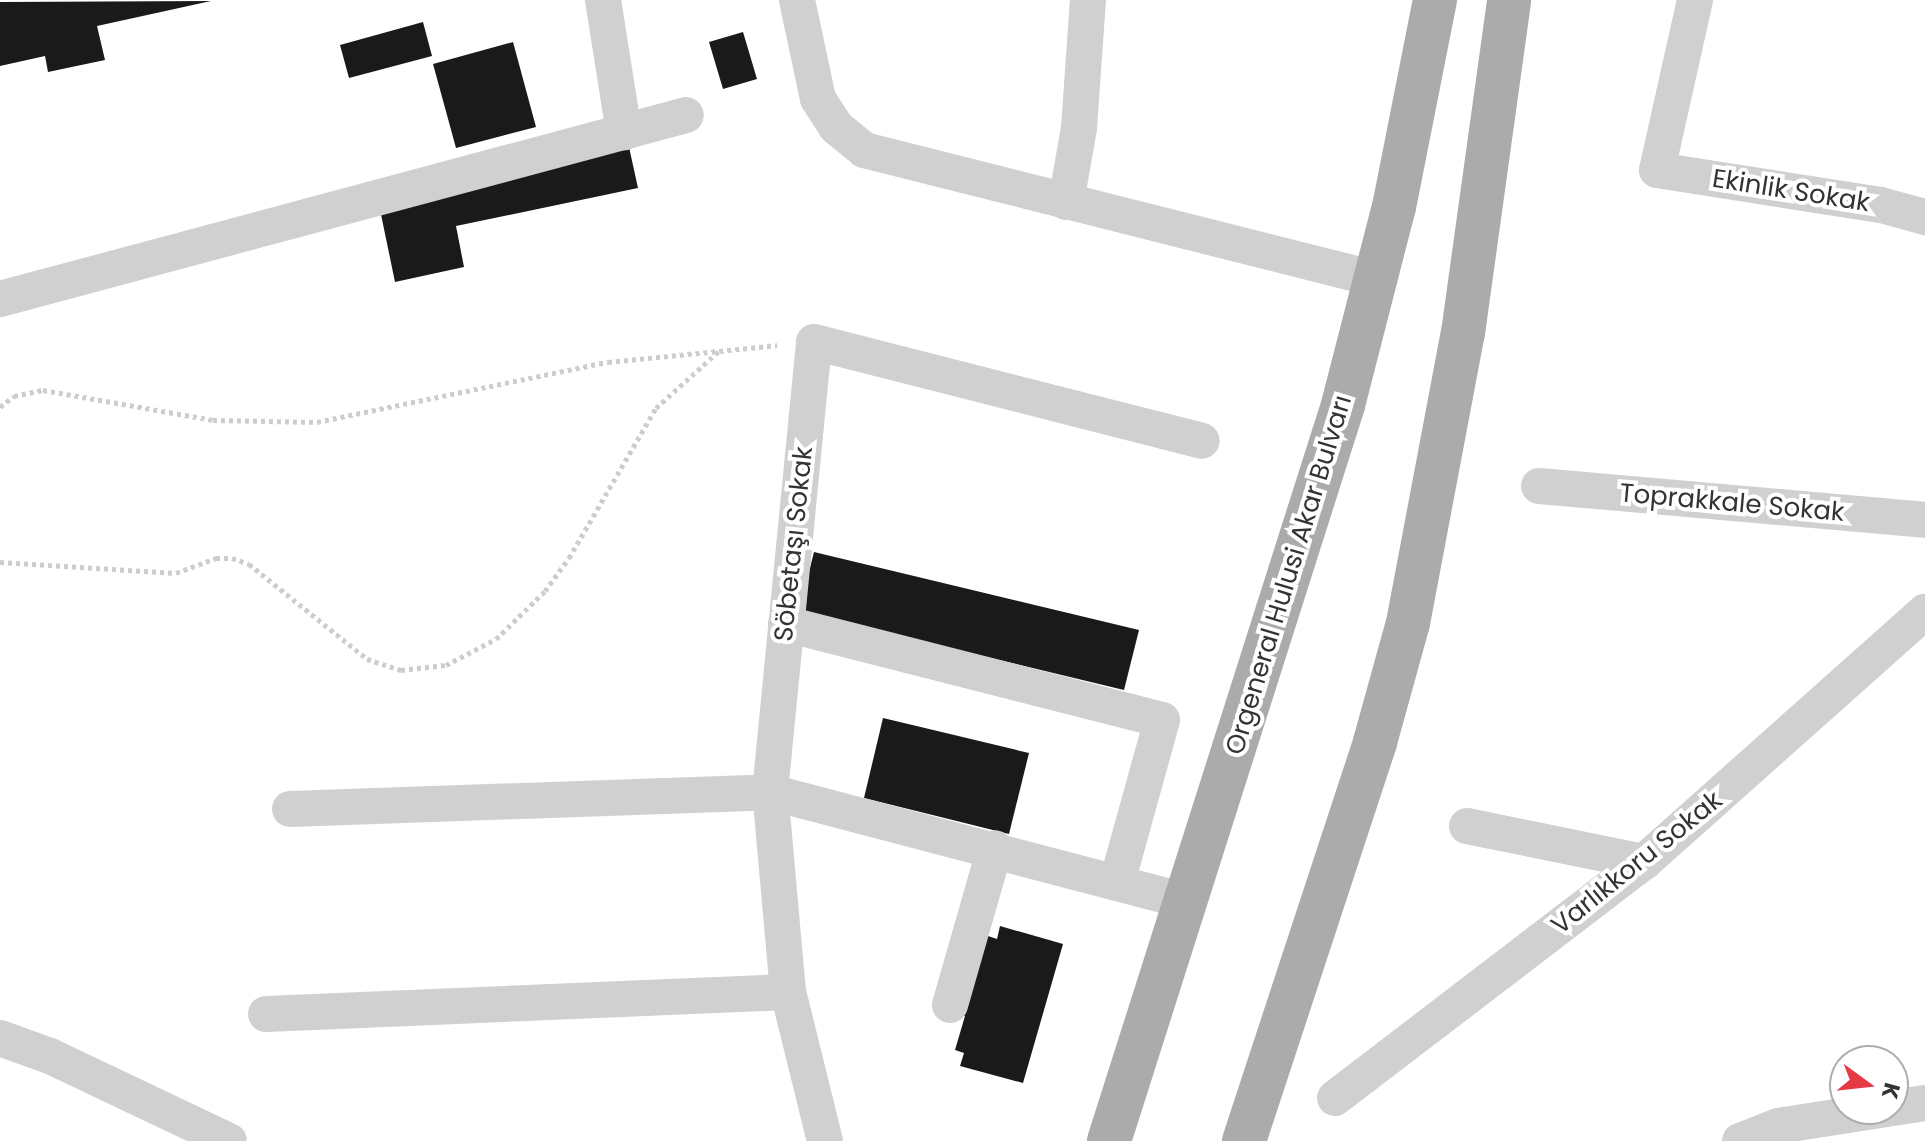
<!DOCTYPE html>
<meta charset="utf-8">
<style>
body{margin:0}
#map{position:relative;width:1925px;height:1141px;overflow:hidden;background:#fff;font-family:Poppins,sans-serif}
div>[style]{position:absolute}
.building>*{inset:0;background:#1a1a1a}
.path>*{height:5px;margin-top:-2.5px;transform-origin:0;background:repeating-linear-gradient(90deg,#cdcdcd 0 4px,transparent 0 8px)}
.minor>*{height:36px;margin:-18px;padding:0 18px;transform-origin:18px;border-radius:18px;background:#d0d0d0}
.primary>*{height:44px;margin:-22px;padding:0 22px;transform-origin:22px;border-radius:22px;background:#ababab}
span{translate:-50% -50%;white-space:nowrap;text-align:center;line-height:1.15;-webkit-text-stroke:8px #fff;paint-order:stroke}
.street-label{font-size:26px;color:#333}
.north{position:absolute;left:1829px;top:1045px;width:80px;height:80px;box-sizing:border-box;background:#fff;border:2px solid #adadad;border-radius:50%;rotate:105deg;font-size:22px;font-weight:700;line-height:32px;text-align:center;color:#333}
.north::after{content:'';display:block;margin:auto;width:28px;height:36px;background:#e63946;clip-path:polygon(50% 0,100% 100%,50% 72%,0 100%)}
</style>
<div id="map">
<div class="building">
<div style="clip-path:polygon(211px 1px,97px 26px,105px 60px,48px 72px,45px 56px,0 66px,0 2px)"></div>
<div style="clip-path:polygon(423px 22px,432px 56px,349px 78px,340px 45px)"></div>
<div style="clip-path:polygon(743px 32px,757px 79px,723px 89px,709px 42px)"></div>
<div style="clip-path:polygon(513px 42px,536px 127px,456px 148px,433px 64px)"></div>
<div style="clip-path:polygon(629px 147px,638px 188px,456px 226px,464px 267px,395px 282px,378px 200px)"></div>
<div style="clip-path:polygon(814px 552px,1139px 630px,1124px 690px,799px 612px)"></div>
<div style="clip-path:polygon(883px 718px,1029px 753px,1009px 834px,864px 798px)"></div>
<div style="clip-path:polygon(1000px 926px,1063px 944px,1023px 1083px,960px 1066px,964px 1053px,955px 1050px,965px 1016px,955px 1013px,988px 936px,997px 939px)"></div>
</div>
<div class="path">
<div style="left:0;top:407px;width:18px;rotate:-38deg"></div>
<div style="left:14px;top:396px;width:30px;rotate:-12deg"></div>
<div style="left:43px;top:390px;width:173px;rotate:10deg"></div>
<div style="left:213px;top:420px;width:104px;rotate:1.1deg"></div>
<div style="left:317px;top:422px;width:297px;rotate:-11.7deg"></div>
<div style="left:608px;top:362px;width:170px;rotate:-5.7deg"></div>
<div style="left:0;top:562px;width:176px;rotate:3.6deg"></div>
<div style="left:176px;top:573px;width:43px;rotate:-20.6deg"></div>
<div style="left:216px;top:558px;width:16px"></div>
<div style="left:232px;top:558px;width:18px;rotate:19deg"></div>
<div style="left:249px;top:564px;width:151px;rotate:38.8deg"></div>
<div style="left:367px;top:659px;width:36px;rotate:18deg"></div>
<div style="left:401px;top:670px;width:45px;rotate:-6.3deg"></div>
<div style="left:446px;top:665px;width:56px;rotate:-27.5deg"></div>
<div style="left:496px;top:639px;width:69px;rotate:-44.4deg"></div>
<div style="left:545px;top:591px;width:41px;rotate:-54deg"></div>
<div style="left:569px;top:558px;width:173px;rotate:-59.9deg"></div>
<div style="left:656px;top:408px;width:86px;rotate:-42.2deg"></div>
</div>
<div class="minor">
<div style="left:603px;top:0;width:134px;rotate:81deg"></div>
<div style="left:797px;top:0;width:101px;rotate:78deg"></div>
<div style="left:818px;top:99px;width:33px;rotate:57deg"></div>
<div style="left:836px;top:127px;width:36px;rotate:39deg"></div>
<div style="left:864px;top:150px;width:528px;rotate:14.14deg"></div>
<div style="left:1695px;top:0;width:174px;rotate:102.6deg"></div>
<div style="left:1657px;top:170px;width:227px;rotate:8.9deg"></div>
<div style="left:1881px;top:205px;width:46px;rotate:15.3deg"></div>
<div style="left:1066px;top:202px;width:75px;rotate:-80deg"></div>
<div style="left:1079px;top:128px;width:128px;rotate:-86deg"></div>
<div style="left:0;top:299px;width:710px;rotate:-15.01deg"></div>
<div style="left:1539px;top:486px;width:387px;rotate:5deg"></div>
<div style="left:786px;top:624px;width:388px;rotate:14.3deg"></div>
<div style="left:1162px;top:720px;width:168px;rotate:105.5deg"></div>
<div style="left:290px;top:809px;width:480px;rotate:-2deg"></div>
<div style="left:770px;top:792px;width:430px;rotate:14.7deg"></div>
<div style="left:1467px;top:826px;width:181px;rotate:11.5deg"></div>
<div style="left:950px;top:1005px;width:163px;rotate:-74deg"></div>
<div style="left:266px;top:1014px;width:522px;rotate:-2.41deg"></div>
<div style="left:0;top:1038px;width:53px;rotate:19.8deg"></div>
<div style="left:50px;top:1056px;width:198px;rotate:25.4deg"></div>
<div style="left:1335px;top:1098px;width:389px;rotate:-37.4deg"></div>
<div style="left:1644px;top:862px;width:376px;rotate:-41.7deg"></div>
<div style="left:1893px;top:1108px;width:32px;rotate:-9deg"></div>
<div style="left:825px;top:1141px;width:154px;rotate:-103.9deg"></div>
<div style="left:788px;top:992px;width:201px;rotate:-95.1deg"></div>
<div style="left:770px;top:792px;width:452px;rotate:-84.4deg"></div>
<div style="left:814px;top:342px;width:400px;rotate:14.3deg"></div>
<div style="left:1740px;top:1141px;width:41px;rotate:-21.5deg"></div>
<div style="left:1778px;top:1126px;width:110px;rotate:-8.9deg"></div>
</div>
<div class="primary">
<div style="left:1109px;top:1141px;width:772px;rotate:-72.36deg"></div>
<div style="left:1343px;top:405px;width:204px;rotate:-75.6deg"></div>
<div style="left:1394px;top:207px;width:211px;rotate:-78.8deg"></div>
<div style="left:1244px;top:1141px;width:420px;rotate:-71.8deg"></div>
<div style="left:1375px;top:742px;width:123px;rotate:-74.5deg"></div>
<div style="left:1408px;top:623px;width:295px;rotate:-79.3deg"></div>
<div style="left:1463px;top:333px;width:336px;rotate:-82.1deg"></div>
</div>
<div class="street-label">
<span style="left:1791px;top:191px;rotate:9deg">Ekinlik Sokak</span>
<span style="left:1732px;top:503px;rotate:5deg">Toprakkale Sokak</span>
<span style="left:794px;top:544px;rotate:-84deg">Söbetaşı Sokak</span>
<span style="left:1289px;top:575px;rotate:-73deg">Orgeneral Hulusi Akar Bulvarı</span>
<span style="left:1637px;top:863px;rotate:-39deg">Varlıkkoru Sokak</span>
</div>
<div class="north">K</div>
</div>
